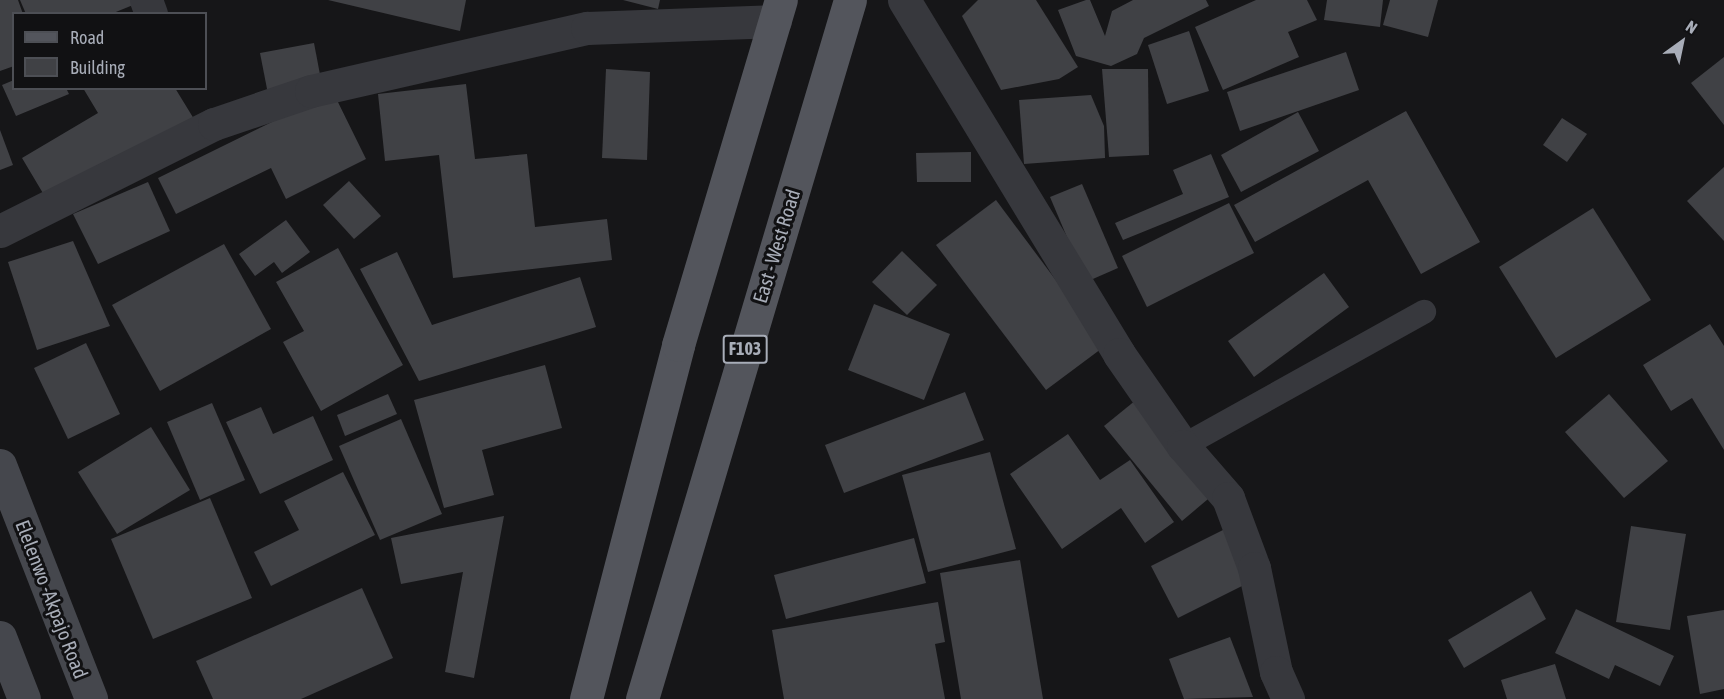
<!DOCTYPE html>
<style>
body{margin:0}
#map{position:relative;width:1724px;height:699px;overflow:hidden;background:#161618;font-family:"Asap Condensed",sans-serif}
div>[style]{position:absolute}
.building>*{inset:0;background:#404145}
.lane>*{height:24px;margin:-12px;padding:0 12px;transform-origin:12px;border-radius:12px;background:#37383d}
.street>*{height:33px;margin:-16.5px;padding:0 16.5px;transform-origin:16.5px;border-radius:16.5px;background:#37383d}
.secondary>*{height:33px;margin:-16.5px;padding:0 16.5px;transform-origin:16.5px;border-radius:16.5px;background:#45474d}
.primary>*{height:33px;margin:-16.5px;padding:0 16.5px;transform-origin:16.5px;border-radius:16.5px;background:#53555c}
span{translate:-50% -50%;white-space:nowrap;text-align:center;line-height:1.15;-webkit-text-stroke:6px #111113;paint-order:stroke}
.shield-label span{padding:2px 4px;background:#111113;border:2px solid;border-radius:4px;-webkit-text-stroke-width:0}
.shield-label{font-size:18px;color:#a8adb8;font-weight:700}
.street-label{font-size:20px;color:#a8adb8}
.legend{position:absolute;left:12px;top:12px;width:195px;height:78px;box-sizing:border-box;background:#111113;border:2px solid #4d4f55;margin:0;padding:8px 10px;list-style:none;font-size:18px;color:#a8adb8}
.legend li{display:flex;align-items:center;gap:12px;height:30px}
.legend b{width:30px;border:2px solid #4d4f55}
.north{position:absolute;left:1652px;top:12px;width:60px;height:60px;-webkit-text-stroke:4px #111113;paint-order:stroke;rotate:33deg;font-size:16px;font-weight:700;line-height:24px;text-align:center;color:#a8adb8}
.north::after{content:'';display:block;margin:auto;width:21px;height:27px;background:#a8adb8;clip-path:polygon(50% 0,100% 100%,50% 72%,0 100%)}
</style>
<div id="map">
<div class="building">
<div style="clip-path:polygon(0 0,18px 0,23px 14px,14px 14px,14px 66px,0 71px)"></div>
<div style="clip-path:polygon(20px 0,131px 0,133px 5px,111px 14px,26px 14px)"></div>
<div style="clip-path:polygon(328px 0,466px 0,460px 31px)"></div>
<div style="clip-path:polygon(623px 0,660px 0,658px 9px)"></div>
<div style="clip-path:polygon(978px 0,1036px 0,1078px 67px,1059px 79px,1001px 90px,962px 16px)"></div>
<div style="clip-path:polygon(1086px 0,1090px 0,1105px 36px,1112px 11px,1133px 0,1206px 0,1209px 6px,1144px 38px,1137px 54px,1111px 66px,1076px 56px,1058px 10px)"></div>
<div style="clip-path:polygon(1256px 0,1307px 0,1317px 20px,1288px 32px,1299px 57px,1223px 90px,1195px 27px)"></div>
<div style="clip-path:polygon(1327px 0,1383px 0,1380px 27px,1324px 20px)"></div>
<div style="clip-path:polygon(1390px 0,1438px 0,1428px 37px,1383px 25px)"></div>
<div style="clip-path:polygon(1189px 31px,1209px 91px,1167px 104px,1148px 45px)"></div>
<div style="clip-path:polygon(314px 43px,322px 85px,268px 94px,260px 53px)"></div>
<div style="clip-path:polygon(1346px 52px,1359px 90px,1240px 131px,1227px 92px)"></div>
<div style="clip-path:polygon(1724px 57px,1724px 125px,1691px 83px)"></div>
<div style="clip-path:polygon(606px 69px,650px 72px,647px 160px,602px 158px)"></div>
<div style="clip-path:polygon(1102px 69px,1148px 69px,1149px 155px,1109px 157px)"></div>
<div style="clip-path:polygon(14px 80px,14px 88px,66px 88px,69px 94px,16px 116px,2px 85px)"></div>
<div style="clip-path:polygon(466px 84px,475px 159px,527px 154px,535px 227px,607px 219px,612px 260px,453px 278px,439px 155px,385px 161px,378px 94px)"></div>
<div style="clip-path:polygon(83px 88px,175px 88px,194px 119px,50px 205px,22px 158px,98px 113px)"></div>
<div style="clip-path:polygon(333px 92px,366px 159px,286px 199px,271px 168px,176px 214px,158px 178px)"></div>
<div style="clip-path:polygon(1091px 95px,1104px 126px,1105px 158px,1024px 164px,1019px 100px)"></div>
<div style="clip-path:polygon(1406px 111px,1480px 242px,1421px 274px,1368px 180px,1255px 242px,1234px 205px)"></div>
<div style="clip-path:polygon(1298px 112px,1319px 151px,1241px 192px,1221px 155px)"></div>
<div style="clip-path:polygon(1562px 118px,1587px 134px,1567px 162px,1543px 145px)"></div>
<div style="clip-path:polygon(0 130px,13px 165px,0 170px)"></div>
<div style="clip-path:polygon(971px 152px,971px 182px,917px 182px,916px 153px)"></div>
<div style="clip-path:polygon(1211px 154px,1229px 197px,1123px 240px,1115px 223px,1183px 194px,1173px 170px)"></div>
<div style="clip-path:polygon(1724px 167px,1724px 241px,1687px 201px)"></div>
<div style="clip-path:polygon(349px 181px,381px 216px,354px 239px,323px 205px)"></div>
<div style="clip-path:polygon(148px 182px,170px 231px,98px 264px,73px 214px)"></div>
<div style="clip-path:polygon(1082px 184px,1118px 268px,1086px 282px,1050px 197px)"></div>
<div style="clip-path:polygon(996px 200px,1105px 346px,1046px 390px,936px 245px)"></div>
<div style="clip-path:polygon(1229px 203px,1254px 253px,1147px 307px,1122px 256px)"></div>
<div style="clip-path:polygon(1593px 208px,1651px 300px,1556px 358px,1499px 267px)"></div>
<div style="clip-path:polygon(286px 220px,310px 252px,282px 273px,274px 262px,255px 276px,239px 254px)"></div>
<div style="clip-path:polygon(73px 241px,110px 326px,37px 350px,8px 262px)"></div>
<div style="clip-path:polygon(224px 244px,271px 329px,160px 391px,112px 305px)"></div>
<div style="clip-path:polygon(338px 248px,403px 365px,321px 411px,283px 342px,304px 331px,276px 282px)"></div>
<div style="clip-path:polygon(902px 251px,937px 285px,907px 315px,872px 282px)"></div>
<div style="clip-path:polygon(397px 252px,432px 325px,580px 277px,596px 327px,419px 381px,360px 269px)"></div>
<div style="clip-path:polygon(1324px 273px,1349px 307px,1254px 377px,1228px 341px)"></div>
<div style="clip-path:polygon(874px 304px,950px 334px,924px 400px,848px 370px)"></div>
<div style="clip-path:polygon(1710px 324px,1724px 346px,1724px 450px,1692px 398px,1671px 411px,1643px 365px)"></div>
<div style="clip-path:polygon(86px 343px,120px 414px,68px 439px,34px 368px)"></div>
<div style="clip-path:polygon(545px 365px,562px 428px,482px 450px,494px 495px,444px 508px,414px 400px)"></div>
<div style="clip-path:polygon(965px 392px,984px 440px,844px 493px,825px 445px)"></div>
<div style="clip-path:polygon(388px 394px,397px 414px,345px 436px,337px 415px)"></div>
<div style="clip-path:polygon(1609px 394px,1668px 461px,1624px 498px,1565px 432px)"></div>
<div style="clip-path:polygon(1136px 400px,1214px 494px,1182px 521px,1104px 426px)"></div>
<div style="clip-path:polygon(212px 403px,245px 480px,200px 500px,167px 422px)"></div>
<div style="clip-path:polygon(261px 407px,273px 434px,313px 416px,333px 460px,260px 494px,226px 422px)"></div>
<div style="clip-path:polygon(401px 419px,442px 514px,380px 540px,339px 446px)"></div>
<div style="clip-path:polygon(151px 427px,190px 490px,117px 534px,78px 472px)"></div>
<div style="clip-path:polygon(1068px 434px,1100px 480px,1130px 460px,1174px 522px,1145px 543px,1121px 508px,1062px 549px,1010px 474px)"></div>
<div style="clip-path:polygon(990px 452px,1016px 549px,928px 572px,902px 475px)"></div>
<div style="clip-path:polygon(343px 472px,375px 535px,271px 586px,254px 552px,299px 530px,284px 501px)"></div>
<div style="clip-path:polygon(210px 498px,252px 598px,153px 639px,111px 539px)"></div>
<div style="clip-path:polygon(504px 516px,474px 678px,445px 672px,463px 572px,401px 584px,391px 538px)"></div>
<div style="clip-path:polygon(1631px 526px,1686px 534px,1670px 630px,1616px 622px)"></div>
<div style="clip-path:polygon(1227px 528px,1254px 580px,1178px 618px,1151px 566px)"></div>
<div style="clip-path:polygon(914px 538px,926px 583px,786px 619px,774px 575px)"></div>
<div style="clip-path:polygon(1020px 560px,1043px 699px,961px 699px,940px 573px)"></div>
<div style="clip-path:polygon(362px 588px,393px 658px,301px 699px,213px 699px,196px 661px)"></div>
<div style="clip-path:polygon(1531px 591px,1546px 619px,1464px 668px,1448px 640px)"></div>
<div style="clip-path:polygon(938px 602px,945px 642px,935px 644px,945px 699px,784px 699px,772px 630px)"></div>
<div style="clip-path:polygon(1576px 609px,1674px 656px,1660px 686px,1615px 665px,1609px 679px,1555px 653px)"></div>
<div style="clip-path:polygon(1724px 610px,1724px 689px,1700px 694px,1687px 616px)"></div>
<div style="clip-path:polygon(1230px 637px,1253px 697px,1184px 699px,1169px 659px)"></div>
<div style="clip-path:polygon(1555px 664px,1566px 699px,1507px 699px,1501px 680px)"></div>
</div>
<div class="lane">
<div style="left:1183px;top:446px;width:276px;rotate:-29.1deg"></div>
</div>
<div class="street">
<div style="left:146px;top:0;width:15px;rotate:70deg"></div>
<div style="left:904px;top:0;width:414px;rotate:58.7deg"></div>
<div style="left:1119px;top:354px;width:112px;rotate:55.2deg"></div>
<div style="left:1183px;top:446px;width:69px;rotate:49.1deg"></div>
<div style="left:1228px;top:498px;width:75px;rotate:69.6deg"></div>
<div style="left:1254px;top:568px;width:106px;rotate:78.1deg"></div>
<div style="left:1276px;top:672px;width:30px;rotate:66deg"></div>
<div style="left:0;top:231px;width:239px;rotate:-26.6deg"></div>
<div style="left:214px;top:124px;width:102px;rotate:-18.8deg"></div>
<div style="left:311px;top:91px;width:283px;rotate:-12.9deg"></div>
<div style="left:587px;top:28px;width:188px;rotate:-2.1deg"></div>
</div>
<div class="secondary">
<div style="left:0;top:465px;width:251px;rotate:68.7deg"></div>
<div style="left:0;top:637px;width:66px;rotate:68.8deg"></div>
</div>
<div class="primary">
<div style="left:586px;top:699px;width:366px;rotate:-75.4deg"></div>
<div style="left:678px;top:345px;width:360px;rotate:-73.4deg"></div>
<div style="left:642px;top:699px;width:729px;rotate:-73.43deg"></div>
</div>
<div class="shield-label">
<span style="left:745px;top:349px">F103</span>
</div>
<div class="street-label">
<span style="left:776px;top:246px;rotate:-73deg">East - West Road</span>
<span style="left:52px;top:599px;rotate:69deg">Elelenwo -Akpajo Road</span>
</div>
<ul class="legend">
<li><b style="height:8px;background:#53555c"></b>Road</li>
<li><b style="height:16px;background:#404145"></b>Building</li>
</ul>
<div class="north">N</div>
</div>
